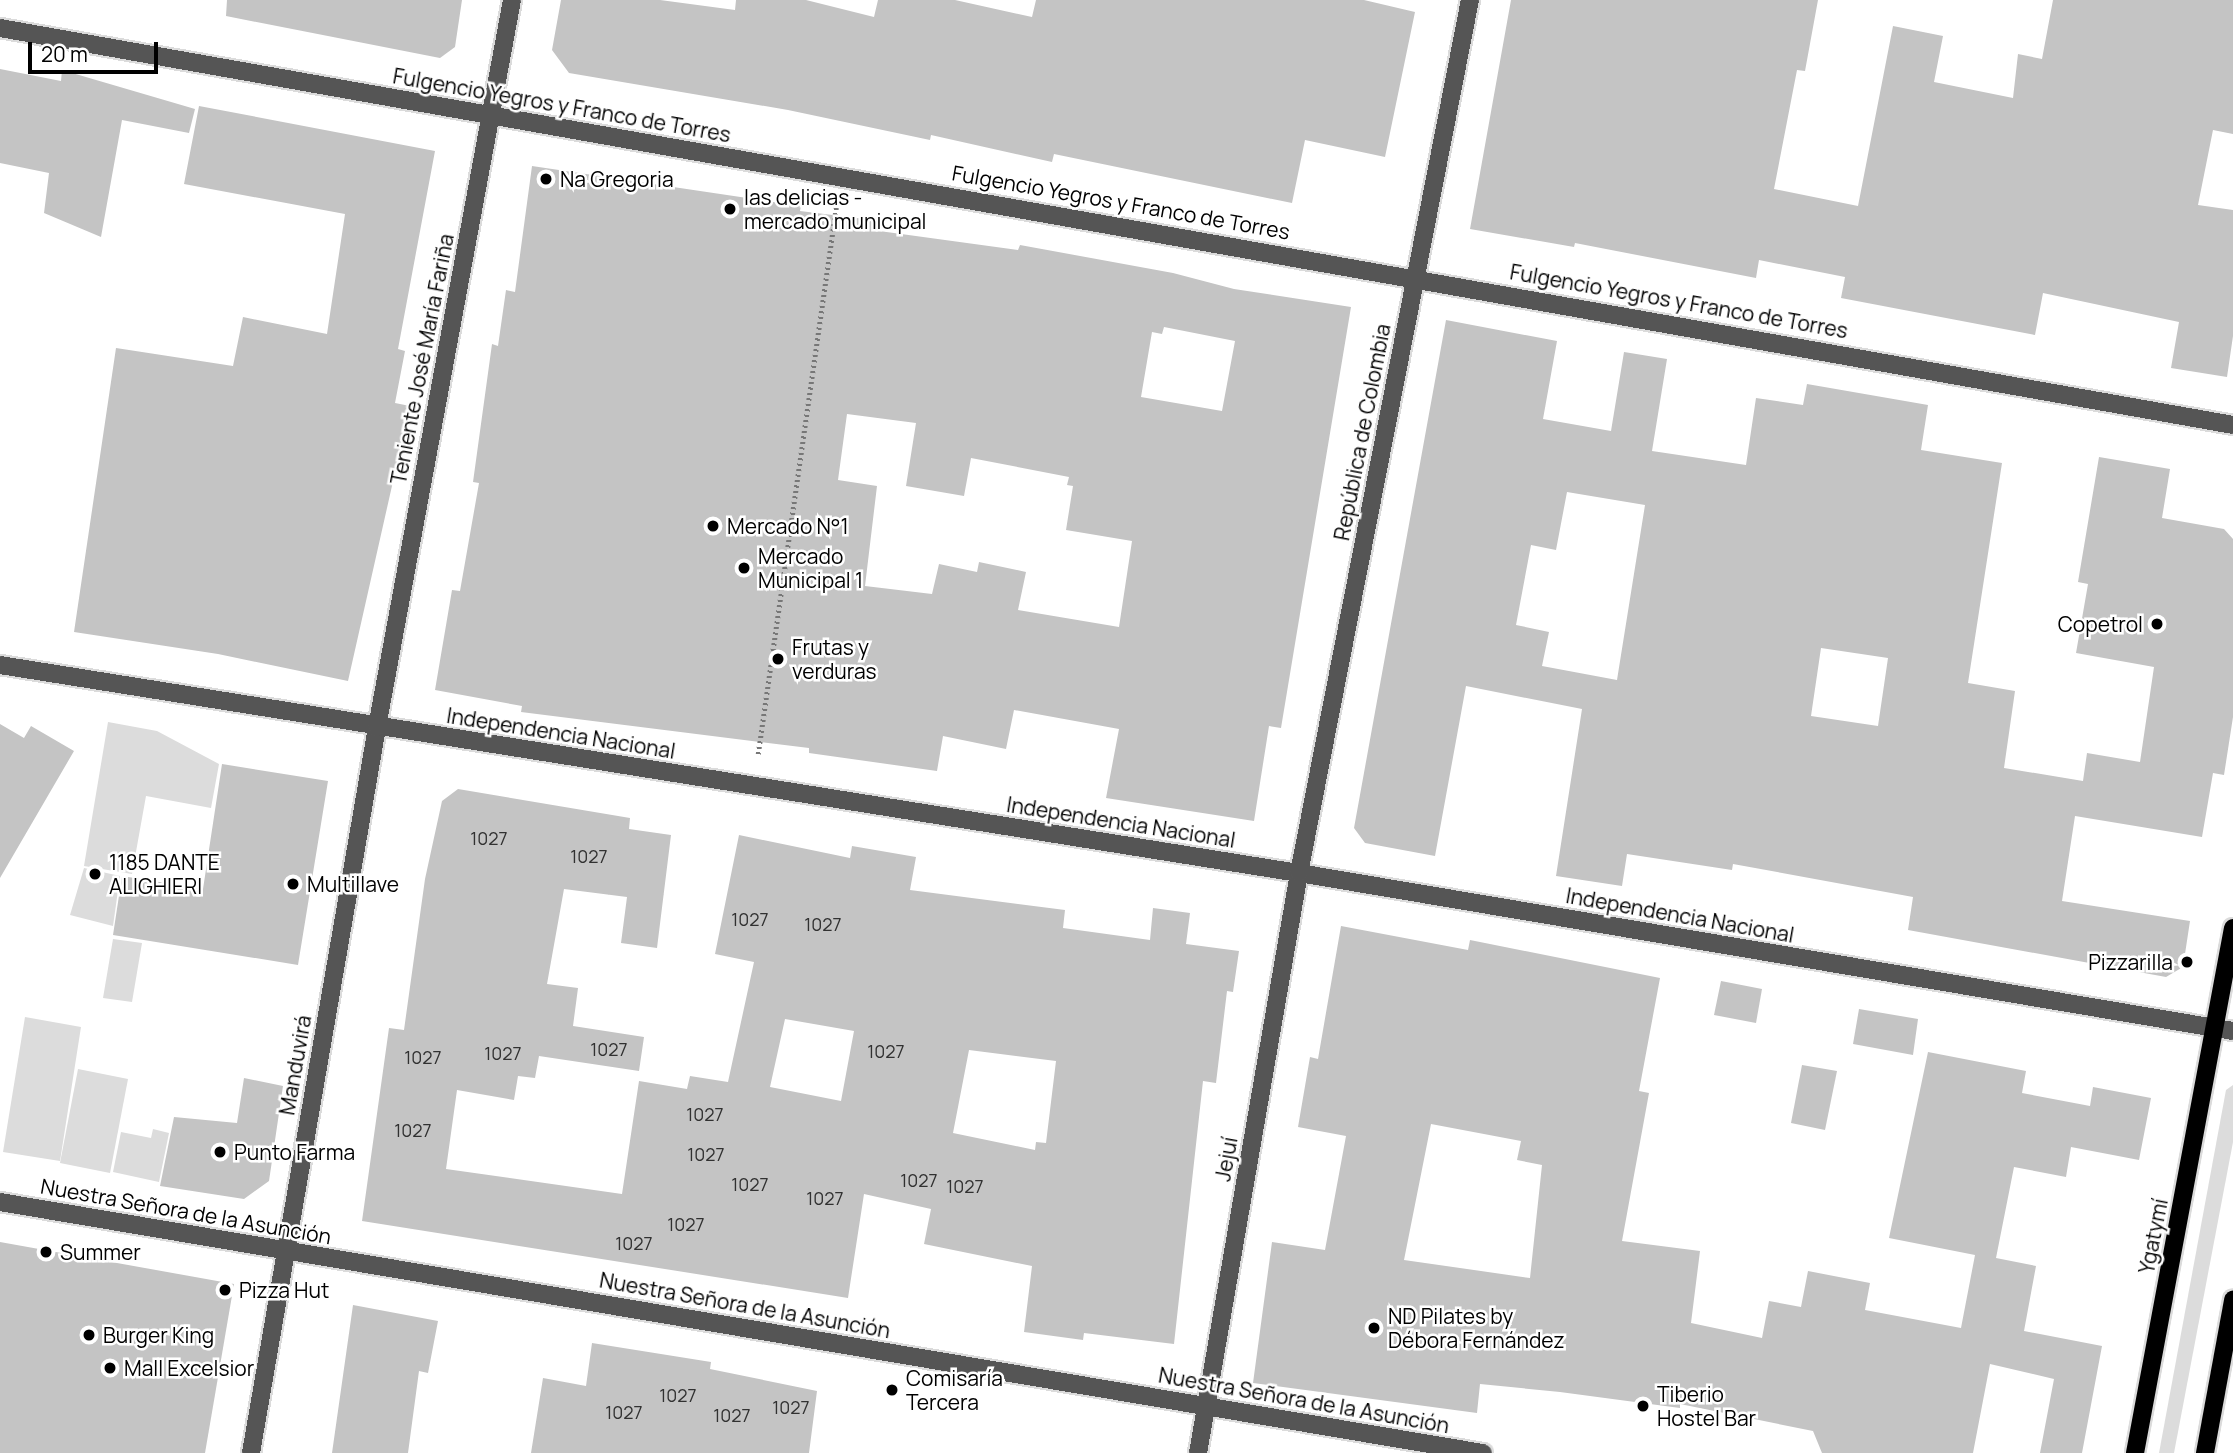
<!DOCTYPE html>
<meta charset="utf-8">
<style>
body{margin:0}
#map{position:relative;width:2233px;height:1453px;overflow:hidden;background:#fff;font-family:Manrope,sans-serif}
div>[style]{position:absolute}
.green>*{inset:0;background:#dcdcdc}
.building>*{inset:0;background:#c4c4c4}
.path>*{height:4.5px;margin-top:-2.25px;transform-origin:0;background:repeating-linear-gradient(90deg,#777 0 2px,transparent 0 5.5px)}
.roads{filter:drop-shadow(2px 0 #dbdbdb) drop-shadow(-2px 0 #dbdbdb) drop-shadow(0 2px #dbdbdb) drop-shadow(0 -2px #dbdbdb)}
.minor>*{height:18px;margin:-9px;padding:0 9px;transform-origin:9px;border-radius:9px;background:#555}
.major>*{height:18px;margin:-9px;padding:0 9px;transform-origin:9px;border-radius:9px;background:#000}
.dots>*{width:19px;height:19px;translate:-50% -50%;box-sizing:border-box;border:4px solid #fff;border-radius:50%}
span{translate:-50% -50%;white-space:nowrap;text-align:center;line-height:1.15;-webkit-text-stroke:5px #fff;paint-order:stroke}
.number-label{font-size:18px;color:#313131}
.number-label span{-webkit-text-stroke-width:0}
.street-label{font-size:21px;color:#000}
.poi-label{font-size:21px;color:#000}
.left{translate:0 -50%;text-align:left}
.right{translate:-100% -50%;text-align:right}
.scale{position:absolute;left:28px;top:42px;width:130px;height:32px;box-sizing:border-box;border:4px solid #000;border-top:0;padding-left:9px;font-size:21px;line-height:24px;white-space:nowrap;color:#000;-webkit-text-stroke:5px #fff;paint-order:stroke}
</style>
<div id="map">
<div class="green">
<div style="clip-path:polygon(108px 722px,157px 731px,219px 764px,211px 808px,146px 796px,132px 874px,84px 866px)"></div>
<div style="clip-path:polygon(84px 868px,120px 876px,113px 926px,70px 915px)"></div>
<div style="clip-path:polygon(113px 939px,142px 943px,132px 1002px,103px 998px)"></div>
<div style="clip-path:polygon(25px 1017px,81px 1027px,60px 1161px,3px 1152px)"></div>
<div style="clip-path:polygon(78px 1069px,128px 1079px,110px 1173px,60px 1163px)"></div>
<div style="clip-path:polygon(2233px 1085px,2233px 1142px,2174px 1453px,2159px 1453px,2226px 1090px)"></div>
<div style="clip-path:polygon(153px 1129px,169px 1133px,159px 1182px,113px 1172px,121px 1132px,151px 1138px)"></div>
</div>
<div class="building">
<div style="clip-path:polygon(227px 0,462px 0,455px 47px,440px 58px,226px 16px)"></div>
<div style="clip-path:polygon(561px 0,660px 0,735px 10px,736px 0,806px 0,874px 17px,878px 0,955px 0,1032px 17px,1036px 0,1364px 0,1415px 12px,1385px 157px,1305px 140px,1292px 203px,1054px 154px,1052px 162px,931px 135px,930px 140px,788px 110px,569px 73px,552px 50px)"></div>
<div style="clip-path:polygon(1511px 0,1818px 0,1805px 71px,1797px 70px,1774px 189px,1858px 206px,1893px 26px,1943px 36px,1934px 82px,2013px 98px,2018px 54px,2042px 59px,2053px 0,2233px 0,2233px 134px,2213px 130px,2198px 205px,2233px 210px,2233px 336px,2227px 377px,2171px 368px,2179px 322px,2043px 293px,2035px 335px,1841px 298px,1845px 277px,1759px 260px,1756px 278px,1575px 243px,1574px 247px,1470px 229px)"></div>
<div style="clip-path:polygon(0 69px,61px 81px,62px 70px,195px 109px,189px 133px,122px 120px,101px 237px,44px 213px,49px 173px,0 163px)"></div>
<div style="clip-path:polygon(199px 106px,435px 151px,398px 349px,405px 351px,395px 403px,410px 406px,348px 681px,218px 654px,74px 632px,116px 348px,233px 366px,243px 317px,327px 334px,345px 214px,184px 184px)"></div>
<div style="clip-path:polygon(evenodd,532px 166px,801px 206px,800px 211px,873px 220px,872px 230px,1018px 250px,1020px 245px,1173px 273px,1234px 289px,1351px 307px,1281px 728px,1269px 726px,1254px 821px,1106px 798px,1119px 729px,1014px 710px,1006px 749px,943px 736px,937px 771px,809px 753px,809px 748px,521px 712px,522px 706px,435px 690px,452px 590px,460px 591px,479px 483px,473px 482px,492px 344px,498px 346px,506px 290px,515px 292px,532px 166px,1164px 327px,1235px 341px,1222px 411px,1141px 397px,1152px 332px,1162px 334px,1164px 327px,532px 166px,847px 414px,916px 423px,906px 486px,964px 496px,971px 458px,1069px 477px,1067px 485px,1073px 486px,1066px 530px,1132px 541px,1119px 627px,1018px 610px,1026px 572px,979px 562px,977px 572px,939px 564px,932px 594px,865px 586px,877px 486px,838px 480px,847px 414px)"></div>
<div style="clip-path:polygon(evenodd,1446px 320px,1557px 341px,1543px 419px,1611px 431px,1624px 352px,1667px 359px,1652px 451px,1746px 465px,1756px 398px,1803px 405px,1807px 384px,1928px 405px,1921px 450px,2002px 463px,1968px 683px,2015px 691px,2004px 768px,2083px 781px,2087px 753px,2140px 762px,2154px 667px,2076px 653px,2088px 584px,2078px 582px,2099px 457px,2170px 469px,2162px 518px,2224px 529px,2233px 539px,2233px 717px,2224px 775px,2213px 773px,2202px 837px,2075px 816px,2062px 901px,2190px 921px,2183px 967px,2166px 977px,1908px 930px,1913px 897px,1733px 864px,1732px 870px,1627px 854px,1622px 886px,1556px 876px,1582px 709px,1466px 686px,1435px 856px,1365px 843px,1354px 828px,1446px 320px,1567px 492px,1645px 505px,1617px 680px,1542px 666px,1549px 632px,1516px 625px,1531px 545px,1556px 550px,1567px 492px,1446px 320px,1821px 648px,1888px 658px,1878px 726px,1811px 716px,1821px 648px)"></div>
<div style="clip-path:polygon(0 724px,24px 738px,31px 726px,74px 751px,0 878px)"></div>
<div style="clip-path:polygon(222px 764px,328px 781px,298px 965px,113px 935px,122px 876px,203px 889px)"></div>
<div style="clip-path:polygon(evenodd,458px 789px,630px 818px,629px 829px,671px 835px,657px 948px,621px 943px,627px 897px,564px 889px,547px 984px,578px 988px,573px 1026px,644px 1037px,639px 1071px,539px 1056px,535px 1078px,518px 1076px,514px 1100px,457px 1090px,446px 1169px,622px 1194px,639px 1081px,687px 1089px,690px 1076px,728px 1082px,754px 962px,715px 954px,739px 835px,850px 858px,852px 846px,916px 857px,910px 890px,1065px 910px,1063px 928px,1150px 940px,1153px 908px,1190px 913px,1186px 944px,1239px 951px,1233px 992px,1227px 991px,1216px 1083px,1203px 1081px,1174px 1344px,1084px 1333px,1083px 1340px,1024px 1332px,1032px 1266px,924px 1244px,931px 1209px,864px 1194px,848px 1298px,362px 1221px,389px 1028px,404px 1030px,425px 879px,442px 801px,458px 789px,785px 1019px,854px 1031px,841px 1101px,770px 1087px,785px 1019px,458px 789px,969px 1050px,1056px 1061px,1046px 1143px,1036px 1142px,1035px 1150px,953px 1133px,969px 1050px)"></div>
<div style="clip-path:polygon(evenodd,1341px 926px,1468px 950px,1470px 940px,1660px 978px,1639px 1091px,1649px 1093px,1622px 1241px,1700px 1251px,1691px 1323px,1762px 1338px,1769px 1301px,1801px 1307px,1808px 1271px,1870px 1283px,1865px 1310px,1961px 1328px,1975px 1255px,1889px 1238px,1928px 1052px,2026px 1071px,2022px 1093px,2090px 1106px,2093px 1087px,2151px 1098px,2139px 1160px,2071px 1147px,2066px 1177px,2014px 1167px,1996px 1258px,2036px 1266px,2024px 1331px,2102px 1346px,2082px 1453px,2040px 1453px,2054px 1379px,1990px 1364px,1973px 1453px,1822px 1453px,1813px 1431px,1680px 1404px,1680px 1408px,1560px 1392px,1480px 1384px,1477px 1413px,1253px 1383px,1272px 1242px,1325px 1250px,1346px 1136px,1298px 1127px,1310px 1057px,1318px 1059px,1341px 926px,1431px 1124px,1521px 1141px,1517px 1160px,1542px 1165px,1530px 1278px,1404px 1260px,1431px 1124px)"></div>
<div style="clip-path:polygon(1721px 981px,1762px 989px,1756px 1023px,1714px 1015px)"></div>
<div style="clip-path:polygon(1859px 1009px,1918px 1019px,1913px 1055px,1853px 1044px)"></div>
<div style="clip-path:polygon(1802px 1065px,1837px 1071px,1825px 1130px,1791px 1123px)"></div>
<div style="clip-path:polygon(244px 1078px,283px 1086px,269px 1181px,244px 1199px,160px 1186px,174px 1117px,237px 1123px)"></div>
<div style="clip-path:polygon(0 1242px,234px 1284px,205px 1453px,0 1453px)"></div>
<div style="clip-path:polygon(353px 1305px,438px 1321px,428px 1373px,419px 1371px,408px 1453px,332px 1453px)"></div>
<div style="clip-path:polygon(592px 1343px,711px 1362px,710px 1369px,817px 1391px,809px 1453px,531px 1453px,543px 1378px,586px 1386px)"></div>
</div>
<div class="path">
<div style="left:758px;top:754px;width:552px;rotate:-81.87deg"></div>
</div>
<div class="roads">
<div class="minor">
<div style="left:0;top:28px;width:2268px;rotate:10.08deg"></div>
<div style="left:0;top:665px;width:1316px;rotate:9.1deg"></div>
<div style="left:1299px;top:873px;width:947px;rotate:9.6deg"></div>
<div style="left:0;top:1202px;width:1504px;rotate:9.61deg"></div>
<div style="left:251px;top:1453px;width:737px;rotate:-80.15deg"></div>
<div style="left:377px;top:727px;width:739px;rotate:-79.48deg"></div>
<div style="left:1198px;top:1453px;width:589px;rotate:-80.12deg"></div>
<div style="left:1299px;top:873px;width:890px;rotate:-78.92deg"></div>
</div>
<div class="major">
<div style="left:2135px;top:1453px;width:534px;rotate:-79.43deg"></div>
<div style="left:2205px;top:1453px;width:156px;rotate:-79.6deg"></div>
</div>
</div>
<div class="dots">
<div style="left:546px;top:179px;background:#000"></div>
<div style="left:730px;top:209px;background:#000"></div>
<div style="left:713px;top:526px;background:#000"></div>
<div style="left:744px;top:568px;background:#000"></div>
<div style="left:2157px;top:624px;background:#000"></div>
<div style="left:778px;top:659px;background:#000"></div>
<div style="left:95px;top:874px;background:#000"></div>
<div style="left:293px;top:884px;background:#000"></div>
<div style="left:2187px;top:962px;background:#000"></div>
<div style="left:220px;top:1152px;background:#000"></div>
<div style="left:46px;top:1252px;background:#000"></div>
<div style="left:225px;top:1290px;background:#000"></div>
<div style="left:1374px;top:1328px;background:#000"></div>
<div style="left:89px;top:1335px;background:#000"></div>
<div style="left:110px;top:1368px;background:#000"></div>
<div style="left:892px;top:1390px;background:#000"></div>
<div style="left:1643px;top:1406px;background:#000"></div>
</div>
<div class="number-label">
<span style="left:489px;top:838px">1027</span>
<span style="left:589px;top:856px">1027</span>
<span style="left:750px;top:919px">1027</span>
<span style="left:823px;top:924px">1027</span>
<span style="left:609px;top:1049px">1027</span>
<span style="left:886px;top:1051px">1027</span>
<span style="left:503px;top:1053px">1027</span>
<span style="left:423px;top:1057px">1027</span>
<span style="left:705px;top:1114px">1027</span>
<span style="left:413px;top:1130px">1027</span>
<span style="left:706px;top:1154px">1027</span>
<span style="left:919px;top:1180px">1027</span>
<span style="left:750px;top:1184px">1027</span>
<span style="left:965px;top:1186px">1027</span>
<span style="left:825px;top:1198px">1027</span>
<span style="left:686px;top:1224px">1027</span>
<span style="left:634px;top:1243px">1027</span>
<span style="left:678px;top:1395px">1027</span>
<span style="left:791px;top:1407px">1027</span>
<span style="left:624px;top:1412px">1027</span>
<span style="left:732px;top:1415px">1027</span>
</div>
<div class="street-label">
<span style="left:562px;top:105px;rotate:10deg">Fulgencio Yegros y Franco de Torres</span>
<span style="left:1121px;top:202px;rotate:10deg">Fulgencio Yegros y Franco de Torres</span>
<span style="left:1679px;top:301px;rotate:10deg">Fulgencio Yegros y Franco de Torres</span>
<span style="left:422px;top:359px;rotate:-79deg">Teniente José María Fariña</span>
<span style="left:1362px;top:432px;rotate:-79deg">República de Colombia</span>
<span style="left:561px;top:733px;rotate:9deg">Independencia Nacional</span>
<span style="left:1121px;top:822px;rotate:9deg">Independencia Nacional</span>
<span style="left:1680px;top:915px;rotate:10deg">Independencia Nacional</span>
<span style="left:295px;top:1065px;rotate:-80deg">Manduvirá</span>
<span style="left:1226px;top:1159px;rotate:-80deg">Jejuí</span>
<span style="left:186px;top:1211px;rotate:10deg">Nuestra Señora de la Asunción</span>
<span style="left:2153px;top:1236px;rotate:-79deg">Ygatymí</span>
<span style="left:745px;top:1305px;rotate:10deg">Nuestra Señora de la Asunción</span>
<span style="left:1304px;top:1400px;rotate:10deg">Nuestra Señora de la Asunción</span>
</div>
<div class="poi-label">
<span class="left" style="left:560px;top:179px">Na Gregoria</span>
<span class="left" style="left:744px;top:209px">las delicias -<br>mercado municipal</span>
<span class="left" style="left:727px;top:526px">Mercado N°1</span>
<span class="left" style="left:758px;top:568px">Mercado<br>Municipal 1</span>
<span class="right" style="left:2143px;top:624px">Copetrol</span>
<span class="left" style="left:792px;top:659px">Frutas y<br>verduras</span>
<span class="left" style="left:109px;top:874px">1185 DANTE<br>ALIGHIERI</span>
<span class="left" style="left:307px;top:884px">Multillave</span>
<span class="right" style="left:2173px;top:962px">Pizzarilla</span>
<span class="left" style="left:234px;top:1152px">Punto Farma</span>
<span class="left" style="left:60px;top:1252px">Summer</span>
<span class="left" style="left:239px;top:1290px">Pizza Hut</span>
<span class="left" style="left:1388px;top:1328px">ND Pilates by<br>Débora Fernández</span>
<span class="left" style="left:103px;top:1335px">Burger King</span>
<span class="left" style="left:124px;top:1368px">Mall Excelsior</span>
<span class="left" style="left:906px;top:1390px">Comisaría<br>Tercera</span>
<span class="left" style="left:1657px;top:1406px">Tiberio<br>Hostel Bar</span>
</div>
<div class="scale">20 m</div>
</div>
